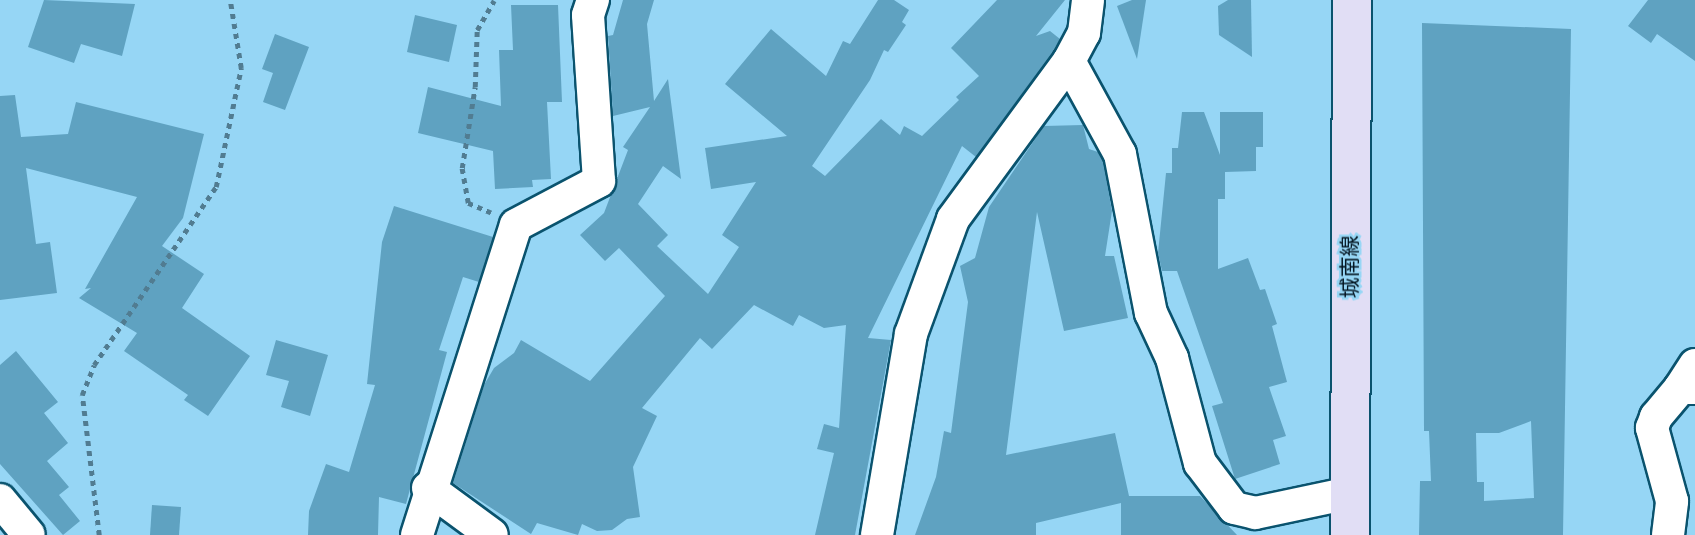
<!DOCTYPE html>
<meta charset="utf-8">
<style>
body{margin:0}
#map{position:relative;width:1695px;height:535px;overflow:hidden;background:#96d6f5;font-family:Figtree,"Noto Sans JP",sans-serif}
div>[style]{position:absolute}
.building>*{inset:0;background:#5fa2c1}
.path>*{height:4.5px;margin-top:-2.25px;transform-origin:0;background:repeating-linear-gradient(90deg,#517c91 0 5px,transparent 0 10px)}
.roads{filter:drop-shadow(2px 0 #0a536e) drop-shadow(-2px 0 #0a536e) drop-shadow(0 2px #0a536e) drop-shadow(0 -2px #0a536e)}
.street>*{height:32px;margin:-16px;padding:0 16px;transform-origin:16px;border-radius:16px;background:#fff}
.secondary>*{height:38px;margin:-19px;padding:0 19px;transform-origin:19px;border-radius:19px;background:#e1def5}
span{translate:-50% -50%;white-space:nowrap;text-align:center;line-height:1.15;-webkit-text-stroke:5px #96d6f5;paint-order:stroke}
.street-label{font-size:21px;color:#00111c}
</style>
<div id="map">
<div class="building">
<div style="clip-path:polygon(44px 0,135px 4px,122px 56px,81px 44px,74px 63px,28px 47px)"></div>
<div style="clip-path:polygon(623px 0,654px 0,647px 24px,654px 101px,668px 79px,681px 179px,663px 166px,638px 204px,668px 235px,657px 246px,708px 294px,739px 247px,722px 235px,756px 182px,711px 189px,705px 148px,787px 136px,725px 84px,771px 29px,826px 76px,843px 41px,850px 44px,878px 0,894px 0,909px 10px,902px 22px,906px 25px,888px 52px,884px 50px,870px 80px,812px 166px,825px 176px,881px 119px,900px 135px,904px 126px,922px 136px,959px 100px,956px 97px,979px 76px,951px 48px,997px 0,1065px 0,1036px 36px,1050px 31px,1060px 39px,1053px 51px,976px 157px,962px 146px,868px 338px,891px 340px,855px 535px,815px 535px,834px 453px,817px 449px,824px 424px,839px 428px,846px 325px,824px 328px,799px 315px,793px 326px,754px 305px,712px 349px,700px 338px,642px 408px,657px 416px,633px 467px,640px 517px,627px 519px,612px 530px,597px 531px,582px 524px,578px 535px,537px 523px,531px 534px,453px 483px,484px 385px,494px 368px,514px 353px,521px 340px,590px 381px,665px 296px,619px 248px,605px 261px,580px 235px,604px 213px,628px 150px,623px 147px,650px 107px,613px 116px,608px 36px,613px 35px)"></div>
<div style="clip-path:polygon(1132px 0,1146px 0,1137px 59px,1117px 6px)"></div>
<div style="clip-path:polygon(1228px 0,1251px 0,1252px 57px,1219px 35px,1218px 6px)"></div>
<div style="clip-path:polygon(1648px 0,1695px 0,1695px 61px,1657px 34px,1651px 43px,1628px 26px)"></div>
<div style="clip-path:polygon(511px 5px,558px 5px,562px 102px,547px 102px,551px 179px,532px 180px,533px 187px,495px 189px,493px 151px,418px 133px,428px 87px,501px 106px,499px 50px,513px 50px)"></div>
<div style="clip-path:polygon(415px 15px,457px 25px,449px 62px,407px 52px)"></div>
<div style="clip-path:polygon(evenodd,1422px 23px,1571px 29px,1563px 535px,1419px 535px,1420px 481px,1431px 481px,1429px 431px,1424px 431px,1422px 23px,1531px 421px,1534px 498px,1484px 501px,1484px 482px,1477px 482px,1476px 433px,1499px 433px,1531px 421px)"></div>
<div style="clip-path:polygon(275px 34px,309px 47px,285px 110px,263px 102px,273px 73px,262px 69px)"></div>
<div style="clip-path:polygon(15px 95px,21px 137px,68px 134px,76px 102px,204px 134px,183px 218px,162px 246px,204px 274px,182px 308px,250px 356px,208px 416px,184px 400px,188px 395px,124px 351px,137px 333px,79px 298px,91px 288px,85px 289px,137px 197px,26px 168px,36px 244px,50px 242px,57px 293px,0 300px,0 96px)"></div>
<div style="clip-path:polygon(1182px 112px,1204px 112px,1220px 155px,1220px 112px,1263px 112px,1263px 147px,1256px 147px,1256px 171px,1225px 172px,1225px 199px,1218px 199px,1218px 269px,1248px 258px,1260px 290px,1265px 289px,1277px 324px,1272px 326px,1287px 382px,1269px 387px,1286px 436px,1273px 440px,1280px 464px,1235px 479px,1212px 406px,1223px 403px,1177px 271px,1162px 271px,1158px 253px,1166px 173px,1172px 173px,1172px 148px,1178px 148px)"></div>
<div style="clip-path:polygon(1083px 125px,1089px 149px,1098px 152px,1103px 160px,1112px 211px,1105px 256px,1114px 256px,1128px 318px,1064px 331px,1037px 212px,1006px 455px,1115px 433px,1129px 496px,1200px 496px,1237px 535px,1121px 535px,1121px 503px,1036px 523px,1036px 535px,915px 535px,936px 477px,944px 431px,951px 433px,968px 302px,960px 266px,975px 258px,989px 207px,1044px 126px)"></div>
<div style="clip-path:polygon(394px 206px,493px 237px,479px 282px,463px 277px,439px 350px,447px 352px,406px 504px,379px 497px,378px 535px,308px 535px,309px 511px,326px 464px,349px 472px,375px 385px,367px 384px,382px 242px)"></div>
<div style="clip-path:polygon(276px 340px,328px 355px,310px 416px,281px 407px,289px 381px,266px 375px)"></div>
<div style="clip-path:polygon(16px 351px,58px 402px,44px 413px,68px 443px,47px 461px,69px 487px,59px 495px,80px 521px,63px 535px,0 464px,0 365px)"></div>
<div style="clip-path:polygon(152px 505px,181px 507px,179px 535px,150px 535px)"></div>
</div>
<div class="path">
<div style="left:491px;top:213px;width:25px;rotate:-157deg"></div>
<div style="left:468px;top:203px;width:36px;rotate:-100deg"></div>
<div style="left:462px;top:168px;width:82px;rotate:-80.9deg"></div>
<div style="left:475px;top:87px;width:57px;rotate:-88deg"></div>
<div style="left:477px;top:30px;width:34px;rotate:-60deg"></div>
<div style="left:99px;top:535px;width:141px;rotate:-96.9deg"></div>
<div style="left:82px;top:395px;width:32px;rotate:-68deg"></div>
<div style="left:94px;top:365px;width:216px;rotate:-55.6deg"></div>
<div style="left:216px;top:187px;width:122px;rotate:-78.1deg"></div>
<div style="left:241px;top:68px;width:69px;rotate:-99.2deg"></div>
</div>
<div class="roads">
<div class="street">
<div style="left:1069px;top:61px;width:106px;rotate:61.3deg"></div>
<div style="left:1120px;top:154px;width:162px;rotate:79deg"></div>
<div style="left:1151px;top:313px;width:50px;rotate:65deg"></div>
<div style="left:1172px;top:358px;width:109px;rotate:75.1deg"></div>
<div style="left:1200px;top:463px;width:56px;rotate:52.9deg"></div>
<div style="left:1234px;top:508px;width:22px;rotate:13deg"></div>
<div style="left:1255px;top:513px;width:97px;rotate:-11.9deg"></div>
<div style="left:1695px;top:365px;width:27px;rotate:123deg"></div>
<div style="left:1680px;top:388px;width:15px"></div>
<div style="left:428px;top:488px;width:79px;rotate:36.3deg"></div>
<div style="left:0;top:500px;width:45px;rotate:50.4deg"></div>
<div style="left:417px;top:535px;width:325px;rotate:-72.3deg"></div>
<div style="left:516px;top:225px;width:94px;rotate:-27.9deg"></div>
<div style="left:599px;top:181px;width:166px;rotate:-93.8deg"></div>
<div style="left:588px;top:15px;width:16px;rotate:-72deg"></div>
<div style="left:877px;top:535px;width:204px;rotate:-80.4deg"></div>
<div style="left:911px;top:334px;width:122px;rotate:-69.9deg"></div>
<div style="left:953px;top:219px;width:196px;rotate:-53.7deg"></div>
<div style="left:1069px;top:61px;width:32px;rotate:-62deg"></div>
<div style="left:1084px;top:33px;width:33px;rotate:-83deg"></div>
<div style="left:1668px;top:535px;width:34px;rotate:-83deg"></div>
<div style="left:1672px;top:501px;width:76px;rotate:-105.3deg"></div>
<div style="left:1652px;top:428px;width:12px;rotate:-70deg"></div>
<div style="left:1656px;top:417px;width:38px;rotate:-50deg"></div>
</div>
<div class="secondary">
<div style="left:1350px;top:535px;width:535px;rotate:-89.79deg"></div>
</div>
</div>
<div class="street-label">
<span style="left:1350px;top:267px;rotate:-90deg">城南線</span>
</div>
</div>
